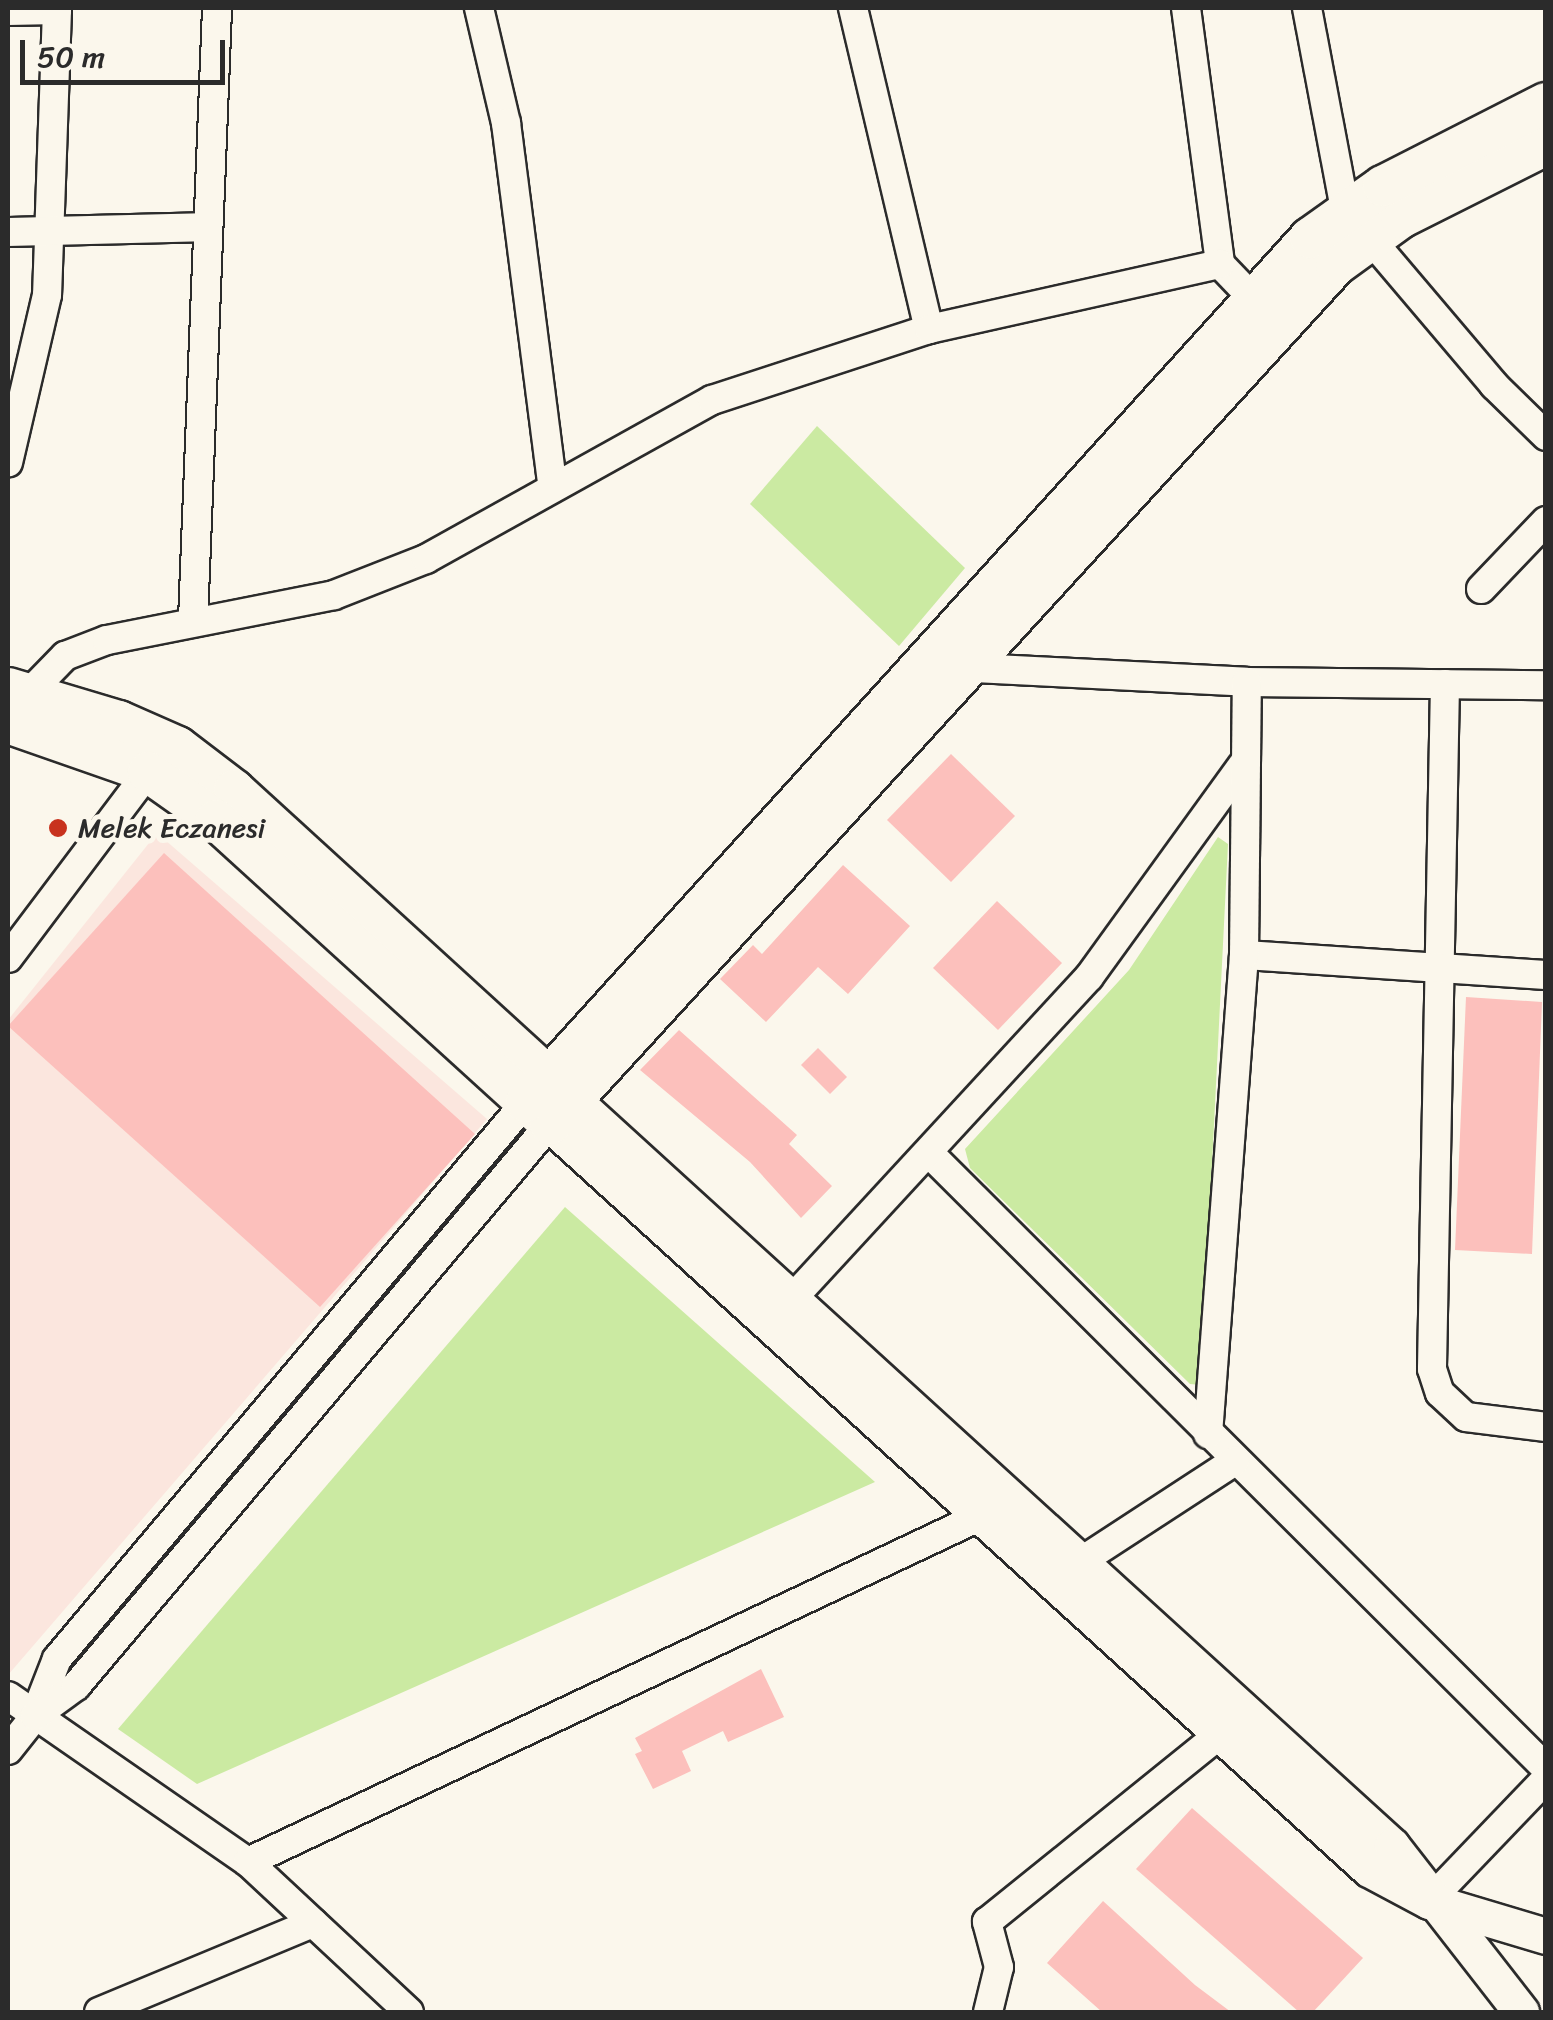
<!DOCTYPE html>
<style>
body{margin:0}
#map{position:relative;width:1553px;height:2020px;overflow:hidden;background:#fbf7ec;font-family:Sriracha,sans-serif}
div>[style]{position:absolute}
.built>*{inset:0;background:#fbe6de}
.green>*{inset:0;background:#cbeaa2}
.building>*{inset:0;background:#fcc0bc}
.roads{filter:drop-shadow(2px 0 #2b2b2b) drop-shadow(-2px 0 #2b2b2b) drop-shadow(0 2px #2b2b2b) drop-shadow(0 -2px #2b2b2b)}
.minor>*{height:28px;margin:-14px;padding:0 14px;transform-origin:14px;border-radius:14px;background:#fbf7ec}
.tertiary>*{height:35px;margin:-17.5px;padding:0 17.5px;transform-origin:17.5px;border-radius:17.5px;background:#fbf7ec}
.secondary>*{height:40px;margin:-20px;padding:0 20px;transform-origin:20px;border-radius:20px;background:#fbf7ec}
.dots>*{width:28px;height:28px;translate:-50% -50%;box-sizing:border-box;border:5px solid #fbf7ec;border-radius:50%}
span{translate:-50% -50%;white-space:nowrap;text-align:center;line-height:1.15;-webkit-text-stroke:10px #fbf7ec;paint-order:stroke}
.poi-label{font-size:28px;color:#2b2b2b}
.left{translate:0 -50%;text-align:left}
.frame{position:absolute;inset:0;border:10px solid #2b2b2b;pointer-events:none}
.scale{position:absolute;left:20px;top:40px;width:205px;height:45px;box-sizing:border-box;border:5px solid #2b2b2b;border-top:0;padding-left:12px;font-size:30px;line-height:35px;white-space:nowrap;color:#2b2b2b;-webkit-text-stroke:8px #fbf7ec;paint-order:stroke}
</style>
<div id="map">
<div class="built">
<div style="clip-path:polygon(157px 833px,487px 1119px,8px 1675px,8px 1020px)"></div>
</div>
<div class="green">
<div style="clip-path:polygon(817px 426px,965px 568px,899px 646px,750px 504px)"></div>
<div style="clip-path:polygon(1218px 837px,1228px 844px,1201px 1385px,1190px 1384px,970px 1168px,965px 1149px,1129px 970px)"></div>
<div style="clip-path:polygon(565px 1207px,875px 1482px,197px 1784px,118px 1729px)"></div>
</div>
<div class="building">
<div style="clip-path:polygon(951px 754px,1015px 816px,951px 882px,887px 820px)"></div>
<div style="clip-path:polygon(164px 853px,475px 1134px,320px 1307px,8px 1026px)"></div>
<div style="clip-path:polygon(843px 865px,910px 926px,848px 994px,818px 967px,766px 1022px,720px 979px,753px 945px,762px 954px)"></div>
<div style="clip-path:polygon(997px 901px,1062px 963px,998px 1030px,933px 968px)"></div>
<div style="clip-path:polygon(1466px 997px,1542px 1002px,1532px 1254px,1455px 1250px)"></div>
<div style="clip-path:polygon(679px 1030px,797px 1135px,789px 1144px,832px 1186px,801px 1218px,750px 1162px,640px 1070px)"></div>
<div style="clip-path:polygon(818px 1048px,847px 1077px,830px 1094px,801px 1065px)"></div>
<div style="clip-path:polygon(761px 1669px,784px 1717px,728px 1742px,723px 1731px,682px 1751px,691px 1771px,653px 1789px,635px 1754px,642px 1751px,635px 1738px)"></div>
<div style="clip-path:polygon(1192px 1808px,1363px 1958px,1313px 2012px,1299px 2012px,1136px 1869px)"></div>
<div style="clip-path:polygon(1103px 1901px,1195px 1985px,1231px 2012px,1102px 2012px,1047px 1963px)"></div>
</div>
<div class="roads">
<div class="minor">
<div style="left:479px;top:8px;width:118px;rotate:76.8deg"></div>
<div style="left:506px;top:123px;width:364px;rotate:82.7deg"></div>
<div style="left:853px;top:8px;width:330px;rotate:76.7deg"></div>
<div style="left:1186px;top:8px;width:258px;rotate:82.4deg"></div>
<div style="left:1220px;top:264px;width:65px;rotate:46.2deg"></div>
<div style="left:1307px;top:8px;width:205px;rotate:79.3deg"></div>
<div style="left:1345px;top:209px;width:231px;rotate:49.7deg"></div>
<div style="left:1494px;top:385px;width:73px;rotate:44.4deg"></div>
<div style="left:8px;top:11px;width:49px;rotate:-1.2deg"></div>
<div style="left:57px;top:10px;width:285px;rotate:92deg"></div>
<div style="left:47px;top:295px;width:172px;rotate:103.1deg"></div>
<div style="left:8px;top:232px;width:200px;rotate:-1.4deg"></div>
<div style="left:1481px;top:589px;width:94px;rotate:-46.3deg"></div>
<div style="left:193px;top:620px;width:612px;rotate:-87.75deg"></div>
<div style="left:955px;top:667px;width:292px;rotate:2.9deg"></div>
<div style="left:1247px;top:682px;width:299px;rotate:0.6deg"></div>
<div style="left:1445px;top:684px;width:685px;rotate:91.09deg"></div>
<div style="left:1432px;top:1369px;width:25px;rotate:72deg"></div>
<div style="left:1440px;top:1393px;width:35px;rotate:43deg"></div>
<div style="left:1466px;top:1417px;width:81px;rotate:7.1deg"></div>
<div style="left:26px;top:706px;width:13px;rotate:-77deg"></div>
<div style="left:29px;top:693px;width:52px;rotate:-45.8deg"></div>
<div style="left:65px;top:656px;width:45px;rotate:-20.9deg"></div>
<div style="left:107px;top:640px;width:231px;rotate:-11.2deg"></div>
<div style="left:334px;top:595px;width:99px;rotate:-21.4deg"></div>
<div style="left:426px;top:559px;width:327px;rotate:-29.1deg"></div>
<div style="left:712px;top:400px;width:228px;rotate:-18.1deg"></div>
<div style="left:929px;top:329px;width:298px;rotate:-12.6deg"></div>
<div style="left:1244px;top:955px;width:303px;rotate:3.8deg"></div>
<div style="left:8px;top:958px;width:233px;rotate:-53deg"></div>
<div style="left:930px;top:1154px;width:870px;rotate:44.91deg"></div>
<div style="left:779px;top:1313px;width:457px;rotate:-47.3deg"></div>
<div style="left:1089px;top:977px;width:261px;rotate:-54.1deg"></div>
<div style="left:1208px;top:1434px;width:480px;rotate:-85.7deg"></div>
<div style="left:1244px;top:955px;width:273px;rotate:-89.4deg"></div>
<div style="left:1080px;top:1562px;width:185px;rotate:-33.1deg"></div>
<div style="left:8px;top:1696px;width:292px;rotate:34.7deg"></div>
<div style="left:248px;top:1862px;width:220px;rotate:43deg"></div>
<div style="left:35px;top:1715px;width:60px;rotate:-68.6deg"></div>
<div style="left:57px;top:1659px;width:728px;rotate:-49.9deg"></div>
<div style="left:8px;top:1750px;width:43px;rotate:-51.5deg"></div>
<div style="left:35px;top:1716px;width:51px;rotate:-36.2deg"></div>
<div style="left:76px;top:1686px;width:735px;rotate:-49.86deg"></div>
<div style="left:248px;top:1862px;width:811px;rotate:-25.27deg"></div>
<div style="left:981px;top:1516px;width:16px;rotate:-50deg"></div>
<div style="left:1429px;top:1901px;width:169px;rotate:-46.2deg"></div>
<div style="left:99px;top:2012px;width:232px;rotate:-22.6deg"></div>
<div style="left:988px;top:2012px;width:46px;rotate:-76.3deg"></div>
<div style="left:999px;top:1967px;width:47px;rotate:-104.9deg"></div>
<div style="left:987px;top:1922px;width:299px;rotate:-38.9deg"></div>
</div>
<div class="tertiary">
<div style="left:572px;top:1099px;width:1109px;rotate:42.33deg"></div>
<div style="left:1392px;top:1846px;width:210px;rotate:52.1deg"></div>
<div style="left:550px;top:1124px;width:1107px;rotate:42.29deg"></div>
<div style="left:1369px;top:1869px;width:68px;rotate:28.1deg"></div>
<div style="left:1429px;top:1901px;width:122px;rotate:16.7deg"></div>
</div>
<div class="secondary">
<div style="left:8px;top:688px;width:116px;rotate:16.6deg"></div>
<div style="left:119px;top:721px;width:64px;rotate:23.8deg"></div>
<div style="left:178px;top:747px;width:71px;rotate:37.5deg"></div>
<div style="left:234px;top:790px;width:449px;rotate:42.4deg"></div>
<div style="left:8px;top:723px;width:148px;rotate:19.3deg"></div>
<div style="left:148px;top:772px;width:83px;rotate:35.2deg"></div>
<div style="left:216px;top:820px;width:452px;rotate:42.3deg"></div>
<div style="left:550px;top:1124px;width:1164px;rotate:-47.54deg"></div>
<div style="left:1336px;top:265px;width:80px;rotate:-35.9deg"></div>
<div style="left:1401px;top:218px;width:162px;rotate:-26.7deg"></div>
<div style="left:526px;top:1102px;width:1167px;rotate:-47.78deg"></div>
<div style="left:1310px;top:238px;width:90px;rotate:-35.5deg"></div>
<div style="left:1383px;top:186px;width:183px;rotate:-27deg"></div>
</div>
</div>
<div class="dots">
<div style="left:58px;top:828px;background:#c8321e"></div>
</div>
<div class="poi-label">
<span class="left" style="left:78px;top:828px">Melek Eczanesi</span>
</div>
<div class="frame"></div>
<div class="scale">50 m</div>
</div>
